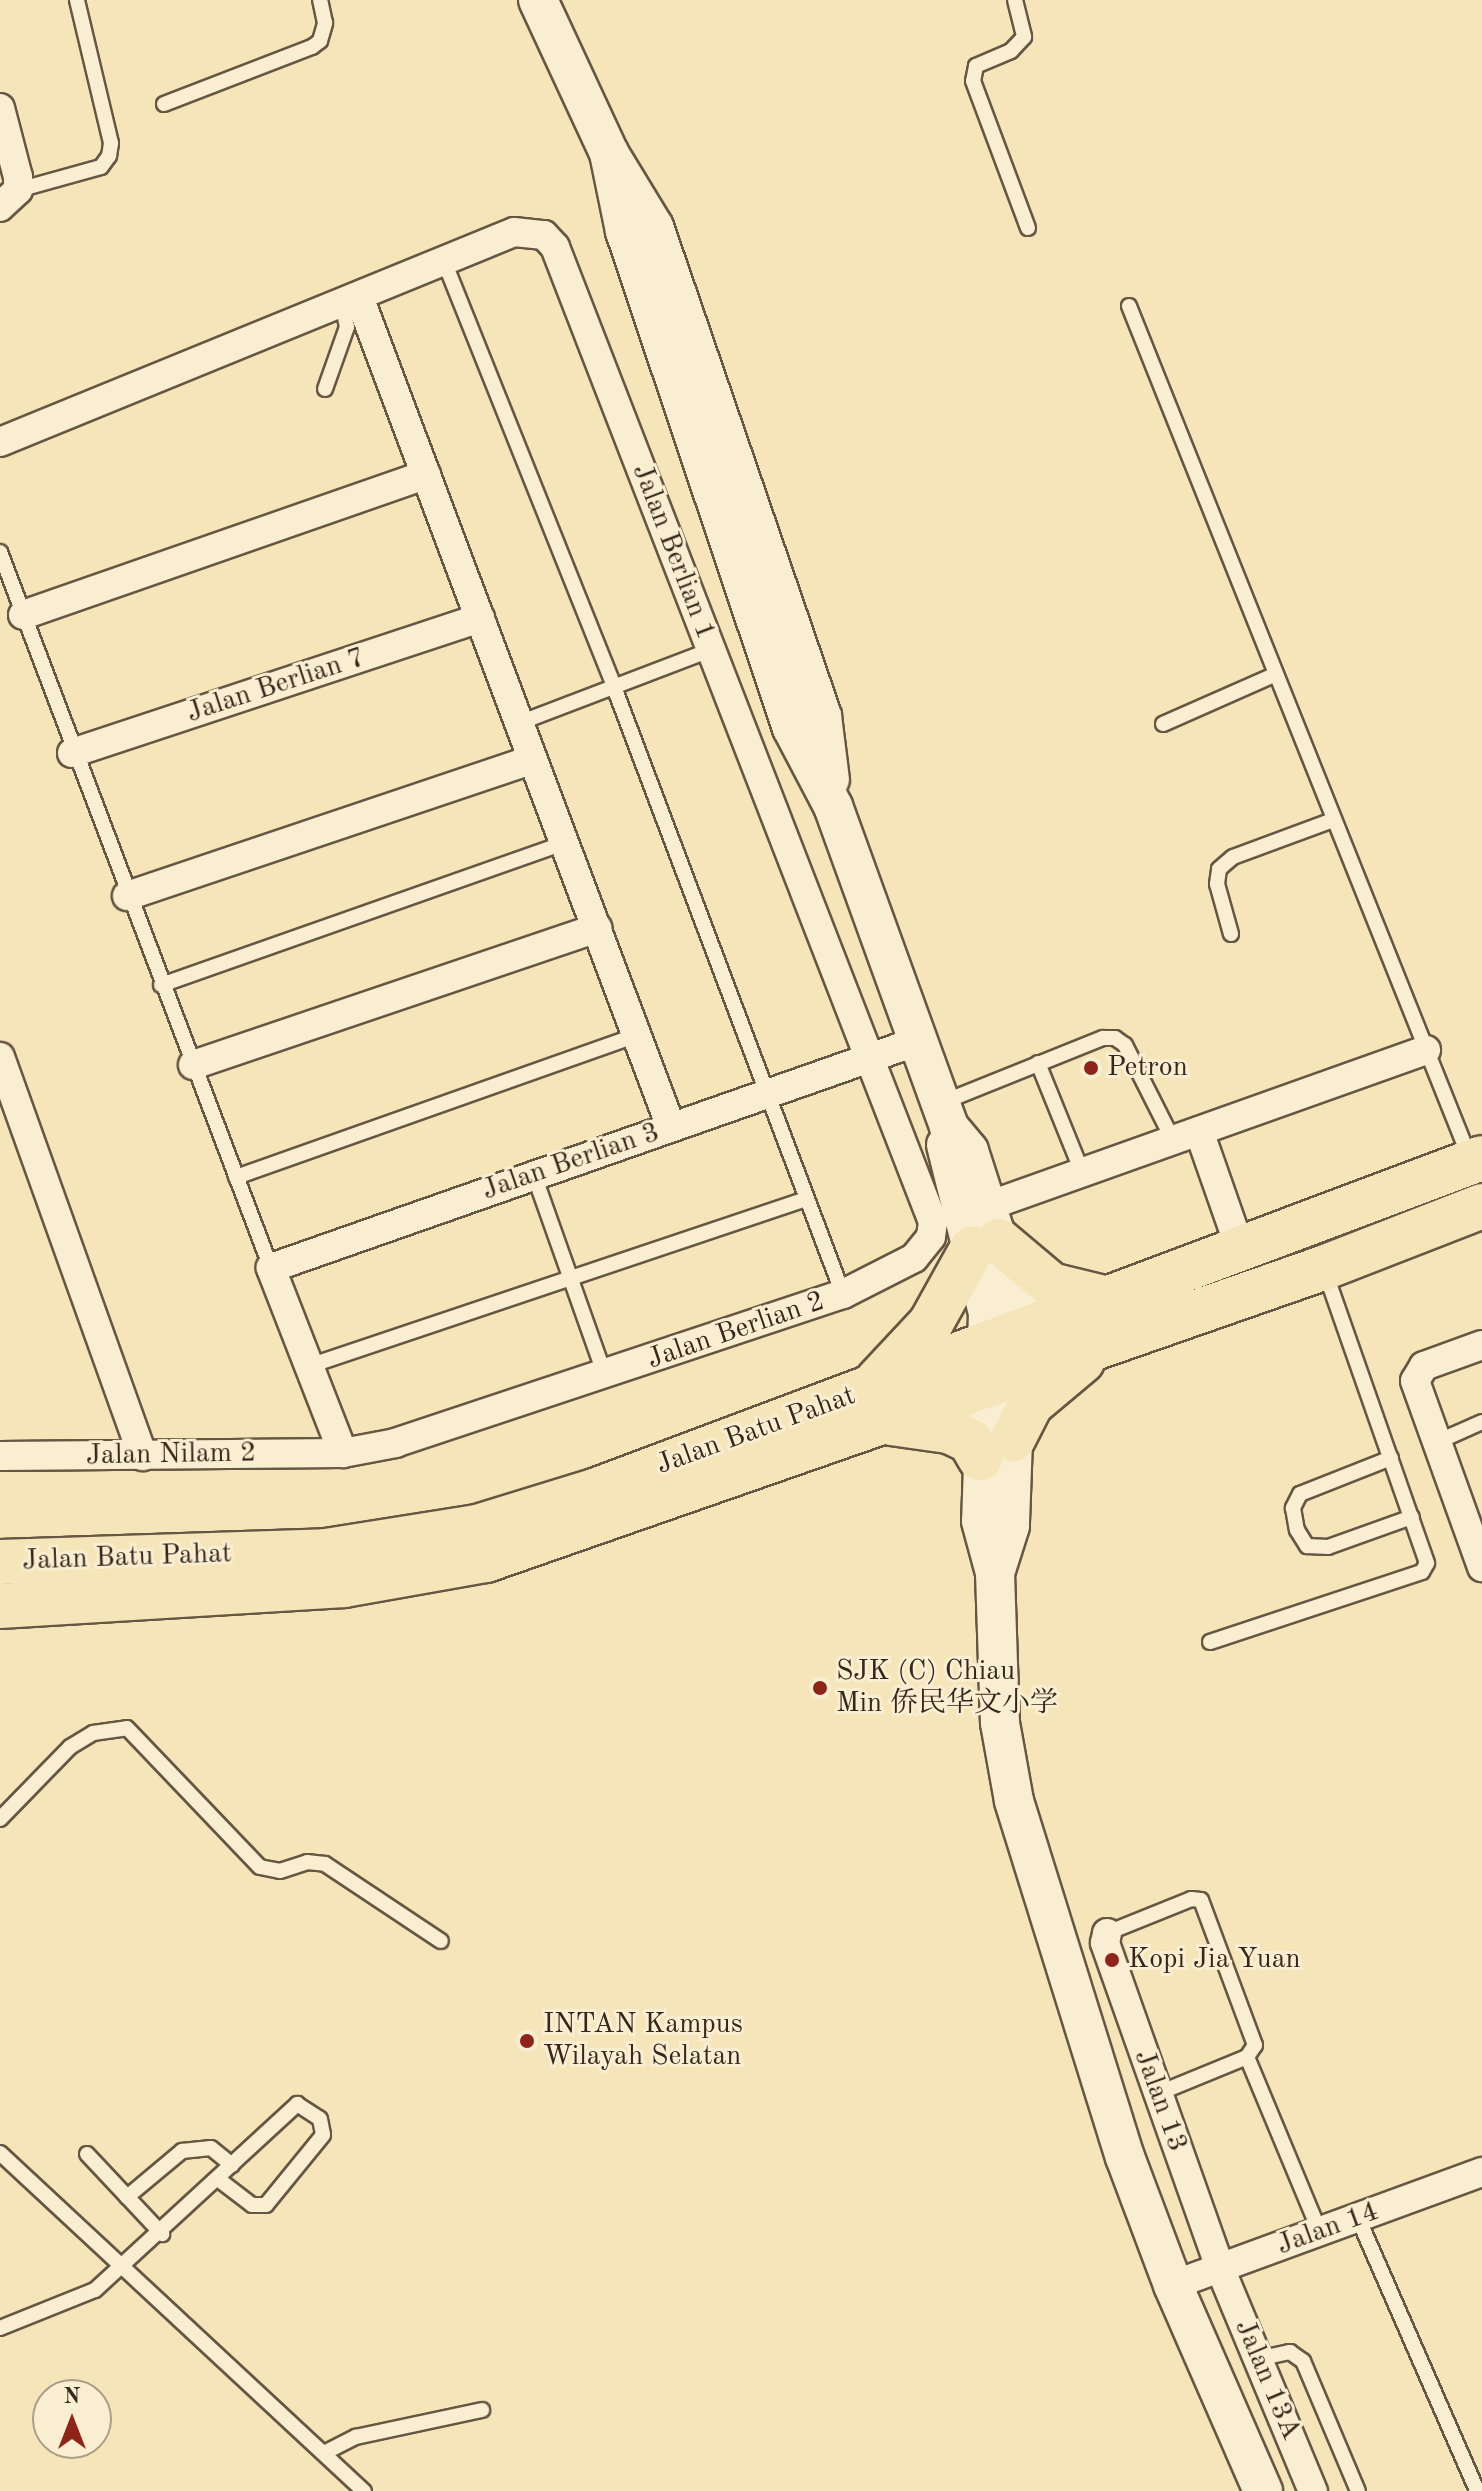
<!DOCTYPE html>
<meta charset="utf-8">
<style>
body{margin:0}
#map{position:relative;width:1482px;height:2491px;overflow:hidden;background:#f6e5b8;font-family:"Old Standard TT","Noto Serif SC",serif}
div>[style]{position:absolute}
.roads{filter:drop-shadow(2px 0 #665643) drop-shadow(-2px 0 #665643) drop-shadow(0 2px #665643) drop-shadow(0 -2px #665643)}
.lane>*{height:14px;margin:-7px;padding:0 7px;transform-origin:7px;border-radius:7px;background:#f9eed1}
.street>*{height:28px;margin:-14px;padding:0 14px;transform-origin:14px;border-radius:14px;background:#f9eed1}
.secondary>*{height:38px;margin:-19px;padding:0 19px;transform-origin:19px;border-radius:19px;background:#f9eed1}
.highway>*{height:44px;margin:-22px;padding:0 22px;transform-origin:22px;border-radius:22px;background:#f6e5b8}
.dots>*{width:22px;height:22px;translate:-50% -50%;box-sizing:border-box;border:4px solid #f9eed1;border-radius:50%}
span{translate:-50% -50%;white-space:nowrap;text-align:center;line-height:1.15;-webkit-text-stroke:6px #f9eed1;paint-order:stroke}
.street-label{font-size:28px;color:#36261c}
.poi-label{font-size:28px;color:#36261c}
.left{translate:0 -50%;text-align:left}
.north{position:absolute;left:32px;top:2379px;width:80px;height:80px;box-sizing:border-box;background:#f9eed1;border:2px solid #ab9e89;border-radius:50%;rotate:0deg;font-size:22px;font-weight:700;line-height:32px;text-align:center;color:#36261c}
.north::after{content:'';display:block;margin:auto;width:28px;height:36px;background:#8f2418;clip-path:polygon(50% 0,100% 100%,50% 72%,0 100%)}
</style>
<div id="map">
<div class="roads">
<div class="lane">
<div style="left:1015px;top:0;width:38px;rotate:76deg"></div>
<div style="left:1024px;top:37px;width:19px;rotate:133deg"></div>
<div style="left:1011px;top:51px;width:38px;rotate:157deg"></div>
<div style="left:976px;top:66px;width:15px;rotate:101deg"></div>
<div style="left:973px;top:81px;width:157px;rotate:69.5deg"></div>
<div style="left:164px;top:104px;width:159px;rotate:-21.1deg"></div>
<div style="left:312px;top:47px;width:10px;rotate:-37deg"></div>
<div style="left:320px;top:41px;width:19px;rotate:-74deg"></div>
<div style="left:325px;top:23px;width:24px;rotate:-102deg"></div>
<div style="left:18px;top:190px;width:86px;rotate:-15.5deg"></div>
<div style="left:101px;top:167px;width:14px;rotate:-54deg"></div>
<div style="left:109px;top:156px;width:13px;rotate:-81deg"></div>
<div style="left:111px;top:143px;width:147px;rotate:-103.4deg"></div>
<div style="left:444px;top:261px;width:459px;rotate:68.2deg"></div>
<div style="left:614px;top:687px;width:649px;rotate:69.33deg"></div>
<div style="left:1129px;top:306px;width:915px;rotate:68.2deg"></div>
<div style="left:325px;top:389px;width:66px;rotate:-70.5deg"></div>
<div style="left:347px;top:327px;width:24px;rotate:-102deg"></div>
<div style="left:0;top:552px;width:766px;rotate:69.27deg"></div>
<div style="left:519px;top:723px;width:204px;rotate:-20.9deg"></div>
<div style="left:1163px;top:724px;width:121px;rotate:-23.8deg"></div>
<div style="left:1231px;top:934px;width:52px;rotate:-105.6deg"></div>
<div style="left:1217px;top:884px;width:15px;rotate:-82deg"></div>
<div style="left:1219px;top:869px;width:18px;rotate:-41deg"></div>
<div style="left:1233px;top:857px;width:107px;rotate:-20.3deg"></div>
<div style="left:161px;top:985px;width:428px;rotate:-19.4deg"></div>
<div style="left:1038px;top:1063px;width:118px;rotate:68deg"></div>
<div style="left:941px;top:1103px;width:175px;rotate:-21.9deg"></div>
<div style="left:1103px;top:1038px;width:12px"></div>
<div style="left:1115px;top:1038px;width:12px;rotate:35deg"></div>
<div style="left:1125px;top:1045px;width:106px;rotate:63.2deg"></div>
<div style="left:534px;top:1175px;width:213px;rotate:70.5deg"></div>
<div style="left:236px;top:1177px;width:425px;rotate:-19.5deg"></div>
<div style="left:309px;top:1366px;width:524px;rotate:-18.57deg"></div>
<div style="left:1437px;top:1442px;width:49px;rotate:-24deg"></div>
<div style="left:1391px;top:1458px;width:98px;rotate:158.4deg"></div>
<div style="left:1300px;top:1494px;width:16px;rotate:117deg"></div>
<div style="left:1293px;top:1508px;width:22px;rotate:80deg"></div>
<div style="left:1297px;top:1530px;width:19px;rotate:58deg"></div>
<div style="left:1307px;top:1546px;width:21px;rotate:3deg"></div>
<div style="left:1328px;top:1547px;width:89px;rotate:-19.7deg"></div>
<div style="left:1210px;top:1642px;width:223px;rotate:-18.3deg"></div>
<div style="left:1422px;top:1572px;width:10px;rotate:-61deg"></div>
<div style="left:1427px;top:1563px;width:308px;rotate:-109.3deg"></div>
<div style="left:0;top:1819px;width:100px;rotate:-45.8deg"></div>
<div style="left:70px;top:1747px;width:27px;rotate:-31deg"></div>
<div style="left:93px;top:1733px;width:34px;rotate:-8deg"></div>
<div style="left:127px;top:1728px;width:192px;rotate:46.3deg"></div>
<div style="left:260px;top:1867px;width:20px;rotate:11deg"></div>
<div style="left:280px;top:1871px;width:28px;rotate:-18deg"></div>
<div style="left:307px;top:1862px;width:18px;rotate:6deg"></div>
<div style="left:325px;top:1864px;width:139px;rotate:33.6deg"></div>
<div style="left:1107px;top:1933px;width:91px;rotate:-22deg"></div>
<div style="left:1191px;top:1899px;width:10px;rotate:6deg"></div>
<div style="left:1201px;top:1900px;width:155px;rotate:69.6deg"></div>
<div style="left:1255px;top:2045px;width:14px;rotate:124deg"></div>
<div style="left:1247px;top:2057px;width:97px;rotate:157.7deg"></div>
<div style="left:1247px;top:2057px;width:190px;rotate:67.4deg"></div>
<div style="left:0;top:2153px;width:497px;rotate:42.9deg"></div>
<div style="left:87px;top:2154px;width:110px;rotate:46.8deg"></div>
<div style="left:127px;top:2197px;width:72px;rotate:-39.9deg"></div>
<div style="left:182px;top:2151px;width:29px;rotate:-6deg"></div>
<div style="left:211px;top:2148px;width:27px;rotate:39deg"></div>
<div style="left:1358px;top:2218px;width:298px;rotate:66.4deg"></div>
<div style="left:0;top:2328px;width:102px;rotate:-21.8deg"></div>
<div style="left:95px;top:2290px;width:275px;rotate:-42.6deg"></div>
<div style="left:297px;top:2104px;width:27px;rotate:33deg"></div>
<div style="left:320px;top:2119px;width:16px;rotate:79deg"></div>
<div style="left:323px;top:2135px;width:90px;rotate:129.2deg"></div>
<div style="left:266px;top:2205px;width:14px;rotate:180deg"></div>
<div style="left:252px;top:2205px;width:43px;rotate:-142.6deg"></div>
<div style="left:1257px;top:2359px;width:34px;rotate:-12deg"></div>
<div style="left:1290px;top:2352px;width:16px;rotate:35deg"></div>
<div style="left:1303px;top:2361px;width:141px;rotate:67.1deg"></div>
<div style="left:326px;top:2452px;width:34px;rotate:-27deg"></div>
<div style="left:356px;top:2437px;width:129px;rotate:-12.1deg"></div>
</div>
<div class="street">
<div style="left:0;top:108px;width:71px;rotate:75.4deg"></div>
<div style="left:18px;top:177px;width:13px;rotate:90deg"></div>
<div style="left:18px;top:190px;width:25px;rotate:137deg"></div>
<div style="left:359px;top:297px;width:887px;rotate:69.4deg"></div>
<div style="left:0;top:442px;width:555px;rotate:-22.22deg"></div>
<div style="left:514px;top:232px;width:30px;rotate:6deg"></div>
<div style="left:544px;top:235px;width:16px;rotate:47deg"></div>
<div style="left:555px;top:247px;width:1046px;rotate:68.81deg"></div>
<div style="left:933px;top:1222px;width:15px;rotate:98deg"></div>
<div style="left:931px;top:1237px;width:27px;rotate:129deg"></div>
<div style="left:914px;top:1258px;width:80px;rotate:153.1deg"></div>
<div style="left:843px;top:1294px;width:471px;rotate:161.6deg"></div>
<div style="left:396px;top:1443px;width:54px;rotate:169.3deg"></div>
<div style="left:343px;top:1453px;width:343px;rotate:179.5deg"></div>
<div style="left:23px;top:615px;width:427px;rotate:-19.2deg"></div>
<div style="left:72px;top:753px;width:430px;rotate:-18.3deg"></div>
<div style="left:127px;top:896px;width:428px;rotate:-18.6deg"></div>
<div style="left:0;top:1057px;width:424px;rotate:70.3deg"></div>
<div style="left:193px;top:1065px;width:427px;rotate:-18.7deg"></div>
<div style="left:1199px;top:1131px;width:127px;rotate:70.7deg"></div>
<div style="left:988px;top:1206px;width:465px;rotate:-19.6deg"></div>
<div style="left:1482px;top:1345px;width:62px;rotate:160.1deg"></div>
<div style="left:1424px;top:1366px;width:17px;rotate:121deg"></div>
<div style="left:1415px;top:1381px;width:198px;rotate:70.2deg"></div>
<div style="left:343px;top:1453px;width:199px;rotate:-111.3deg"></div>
<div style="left:271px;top:1268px;width:686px;rotate:-19.33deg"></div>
<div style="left:1107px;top:1933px;width:10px;rotate:101deg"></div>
<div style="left:1105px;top:1943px;width:345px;rotate:70.5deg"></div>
<div style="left:1220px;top:2268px;width:242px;rotate:67.4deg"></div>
<div style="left:1173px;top:2285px;width:329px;rotate:-20.1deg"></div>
</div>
<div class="secondary">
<div style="left:538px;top:0;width:169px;rotate:65.1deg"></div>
<div style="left:609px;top:153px;width:87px;rotate:58.7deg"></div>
<div style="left:654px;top:227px;width:517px;rotate:71.04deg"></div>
<div style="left:822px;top:716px;width:64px;rotate:82.9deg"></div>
<div style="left:609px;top:153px;width:80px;rotate:78.4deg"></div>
<div style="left:625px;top:231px;width:524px;rotate:71.43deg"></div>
<div style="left:792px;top:728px;width:88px;rotate:62.3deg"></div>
<div style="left:833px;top:806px;width:341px;rotate:70.1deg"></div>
<div style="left:949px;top:1127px;width:31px;rotate:50deg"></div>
<div style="left:969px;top:1151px;width:161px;rotate:72.2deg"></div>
<div style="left:1018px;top:1304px;width:222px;rotate:92.1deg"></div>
<div style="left:1010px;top:1526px;width:49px;rotate:107.7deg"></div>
<div style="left:946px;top:1145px;width:174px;rotate:76deg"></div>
<div style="left:988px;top:1314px;width:207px;rotate:91.9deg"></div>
<div style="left:981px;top:1521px;width:54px;rotate:74.9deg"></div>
<div style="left:995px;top:1573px;width:150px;rotate:88.1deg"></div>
<div style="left:1000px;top:1723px;width:79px;rotate:79.8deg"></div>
<div style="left:1014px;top:1801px;width:373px;rotate:72.7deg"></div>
<div style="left:1125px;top:2157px;width:137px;rotate:69.4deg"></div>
<div style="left:1173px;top:2285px;width:225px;rotate:66.4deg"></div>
</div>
<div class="highway">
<div style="left:999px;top:1241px;width:68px;rotate:40.2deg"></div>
<div style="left:1051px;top:1285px;width:59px;rotate:13.8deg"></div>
<div style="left:877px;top:1381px;width:79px;rotate:-47deg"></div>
<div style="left:931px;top:1323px;width:85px;rotate:-61deg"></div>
<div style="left:891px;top:1423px;width:59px;rotate:7.9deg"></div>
<div style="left:949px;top:1431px;width:23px;rotate:25deg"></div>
<div style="left:970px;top:1441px;width:20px;rotate:60deg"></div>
<div style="left:1013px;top:1439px;width:39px;rotate:-63deg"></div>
<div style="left:1031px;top:1404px;width:67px;rotate:-40.1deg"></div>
<div style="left:0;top:1562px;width:326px;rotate:-1.9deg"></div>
<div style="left:326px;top:1551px;width:153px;rotate:-9deg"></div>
<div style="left:477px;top:1527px;width:126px;rotate:-17.1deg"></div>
<div style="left:597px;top:1490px;width:945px;rotate:-20.56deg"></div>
<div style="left:0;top:1606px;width:345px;rotate:-3.5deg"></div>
<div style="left:344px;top:1585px;width:144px;rotate:-10deg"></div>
<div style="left:486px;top:1560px;width:886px;rotate:-19.23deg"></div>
<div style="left:1323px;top:1268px;width:171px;rotate:-21.3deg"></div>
</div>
</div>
<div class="dots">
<div style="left:1091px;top:1068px;background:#8f2418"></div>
<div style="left:820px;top:1688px;background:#8f2418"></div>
<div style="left:1112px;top:1960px;background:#8f2418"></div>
<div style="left:527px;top:2041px;background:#8f2418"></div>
</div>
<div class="street-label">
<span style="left:673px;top:552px;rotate:69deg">Jalan Berlian 1</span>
<span style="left:276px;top:686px;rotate:-18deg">Jalan Berlian 7</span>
<span style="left:571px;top:1162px;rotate:-19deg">Jalan Berlian 3</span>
<span style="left:736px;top:1331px;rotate:-19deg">Jalan Berlian 2</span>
<span style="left:756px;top:1431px;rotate:-20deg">Jalan Batu Pahat</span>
<span style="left:171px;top:1455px;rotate:-1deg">Jalan Nilam 2</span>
<span style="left:127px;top:1558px;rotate:-2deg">Jalan Batu Pahat</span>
<span style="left:1160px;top:2101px;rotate:70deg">Jalan 13</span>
<span style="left:1328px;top:2229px;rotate:-20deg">Jalan 14</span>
<span style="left:1267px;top:2380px;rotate:67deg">Jalan 13A</span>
</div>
<div class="poi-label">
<span class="left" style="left:1107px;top:1068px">Petron</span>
<span class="left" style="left:836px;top:1688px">SJK (C) Chiau<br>Min 侨民华文小学</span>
<span class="left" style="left:1128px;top:1960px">Kopi Jia Yuan</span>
<span class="left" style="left:543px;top:2041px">INTAN Kampus<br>Wilayah Selatan</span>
</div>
<div class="north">N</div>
</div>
